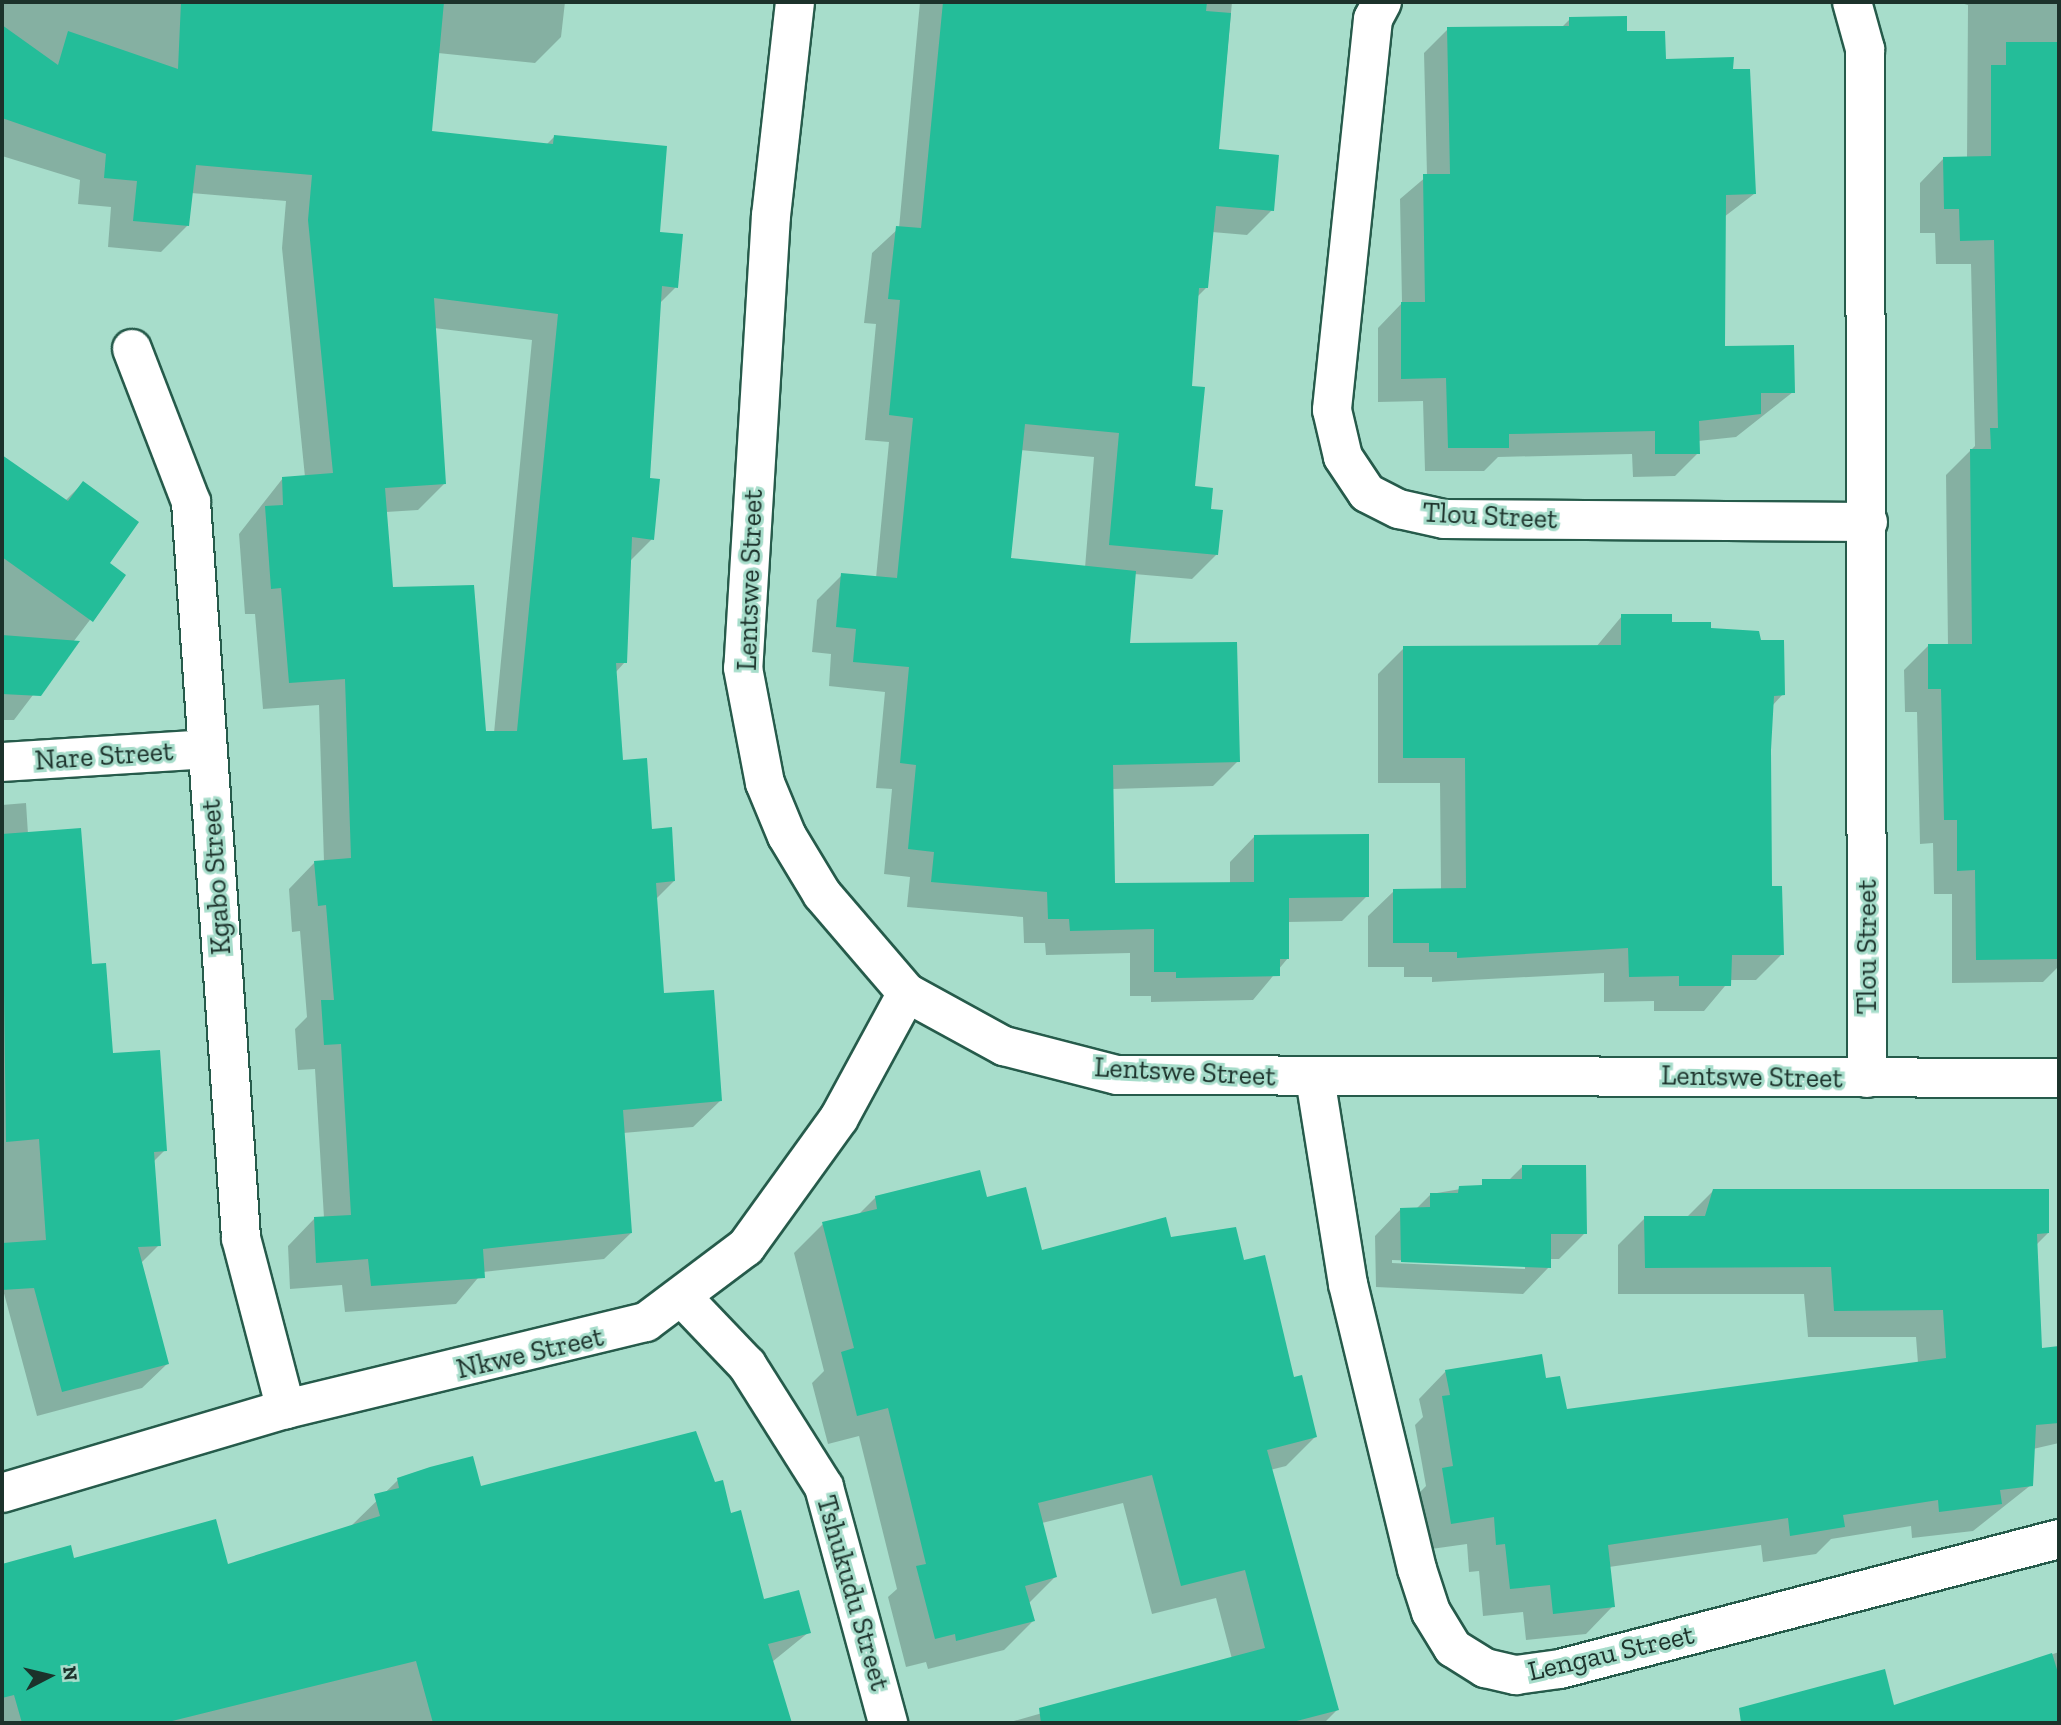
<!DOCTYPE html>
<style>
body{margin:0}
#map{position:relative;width:2061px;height:1725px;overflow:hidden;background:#a7ddcb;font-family:"Zilla Slab",serif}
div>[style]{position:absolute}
.shadow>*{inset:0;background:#0003}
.building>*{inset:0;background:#24bd99}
.roads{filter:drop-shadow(2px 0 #265b4b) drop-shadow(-2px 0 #265b4b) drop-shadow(0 2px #265b4b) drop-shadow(0 -2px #265b4b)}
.minor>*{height:38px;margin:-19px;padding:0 19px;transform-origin:19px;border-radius:19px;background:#fff}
span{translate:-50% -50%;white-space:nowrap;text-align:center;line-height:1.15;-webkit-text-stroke:6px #a7ddcb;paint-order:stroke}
.street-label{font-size:28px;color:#1c322b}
.frame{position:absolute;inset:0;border:4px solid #1c322b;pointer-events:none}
.north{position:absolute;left:14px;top:1641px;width:70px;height:70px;-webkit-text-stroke:5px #a7ddcb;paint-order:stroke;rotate:83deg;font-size:19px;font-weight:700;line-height:28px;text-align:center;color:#1c322b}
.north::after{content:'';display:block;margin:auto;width:24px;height:32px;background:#1c322b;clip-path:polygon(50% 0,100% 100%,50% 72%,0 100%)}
</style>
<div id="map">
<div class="shadow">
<div style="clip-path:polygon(evenodd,2px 2px,565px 2px,561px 37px,535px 63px,438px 53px,430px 132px,546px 145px,554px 137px,658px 234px,676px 287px,659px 304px,648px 479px,652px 539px,629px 562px,625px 662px,615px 673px,621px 762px,674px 881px,656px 899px,663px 995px,720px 1101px,693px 1127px,623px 1133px,631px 1233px,604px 1259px,483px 1272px,456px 1304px,345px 1312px,342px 1285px,290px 1289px,288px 1246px,314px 1219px,324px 1218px,315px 1069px,298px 1070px,295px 1029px,307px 1017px,300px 931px,292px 932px,289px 889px,315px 862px,324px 862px,319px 705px,263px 709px,255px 614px,245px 614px,239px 534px,283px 478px,305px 477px,282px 248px,286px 201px,191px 193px,187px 226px,161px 252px,108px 247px,111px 207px,78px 204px,80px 180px,2px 156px,2px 2px,434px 328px,532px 340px,494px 733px,485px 733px,391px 589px,386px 512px,418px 510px,444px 484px,434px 328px)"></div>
<div style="clip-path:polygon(evenodd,920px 2px,1232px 2px,1218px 151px,1272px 210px,1247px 235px,1212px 232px,1206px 288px,1197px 297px,1190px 388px,1193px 488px,1209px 511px,1217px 554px,1192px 579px,1134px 574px,1128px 645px,1238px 761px,1213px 786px,1112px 789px,1114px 885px,1230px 884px,1230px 862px,1254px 837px,1367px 896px,1342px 921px,1288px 922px,1288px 958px,1253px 1000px,1151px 1002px,1151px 996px,1130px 996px,1130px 953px,1046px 955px,1045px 943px,1024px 943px,1023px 917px,907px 907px,910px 877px,884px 874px,892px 789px,876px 788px,885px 692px,829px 686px,831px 654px,812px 652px,817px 600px,842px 575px,876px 578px,889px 442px,865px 440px,876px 324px,864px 323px,872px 253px,899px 228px,920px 2px,1020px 450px,1094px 457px,1085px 568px,1009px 560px,1020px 450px)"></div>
<div style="clip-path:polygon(1957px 2px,2059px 2px,2059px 966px,2043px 982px,1952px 983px,1952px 894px,1934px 894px,1933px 843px,1920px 844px,1917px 712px,1905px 712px,1904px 670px,1928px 646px,1948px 646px,1946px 475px,1975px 446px,1971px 264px,1936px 264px,1935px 233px,1920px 233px,1920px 183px,1944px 158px,1967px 158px,1968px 5px)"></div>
<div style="clip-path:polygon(1570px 19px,1625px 33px,1664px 60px,1731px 71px,1754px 194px,1724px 217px,1724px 348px,1793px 392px,1736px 437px,1698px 441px,1698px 453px,1675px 476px,1633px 477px,1632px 454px,1498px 457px,1484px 471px,1425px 471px,1423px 401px,1378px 402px,1378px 328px,1402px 303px,1400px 199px,1427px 176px,1424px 53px,1448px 29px,1561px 28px)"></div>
<div style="clip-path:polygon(2px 457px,65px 501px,83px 483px,108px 563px,124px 575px,14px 720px,2px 720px)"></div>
<div style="clip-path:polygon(1622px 616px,1759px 642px,1783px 694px,1772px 706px,1769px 750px,1771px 888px,1782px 954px,1756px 980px,1730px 980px,1704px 1011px,1654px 1011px,1654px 1001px,1604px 1002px,1604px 973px,1432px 982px,1432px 977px,1404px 977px,1404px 967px,1368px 967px,1368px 916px,1394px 891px,1441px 890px,1440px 783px,1378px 783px,1378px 674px,1404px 648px,1596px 647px)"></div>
<div style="clip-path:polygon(26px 803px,28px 834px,90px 966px,112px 1054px,165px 1150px,153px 1162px,159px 1245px,140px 1264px,167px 1364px,142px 1388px,37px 1416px,2px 1286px,2px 805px)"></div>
<div style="clip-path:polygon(evenodd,1523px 1166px,1585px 1233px,1559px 1259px,1549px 1259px,1549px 1267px,1523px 1294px,1376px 1287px,1375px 1236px,1401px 1209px,1416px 1209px,1431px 1194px,1508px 1181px,1523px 1166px,1392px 1260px,1525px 1265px,1525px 1269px,1392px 1263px,1392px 1260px)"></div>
<div style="clip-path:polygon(1713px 1191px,2048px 1233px,2036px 1245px,2041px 1350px,2059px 1348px,2059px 1443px,2033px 1449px,2031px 1485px,1973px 1531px,1912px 1538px,1911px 1526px,1831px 1539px,1816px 1554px,1763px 1562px,1761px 1545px,1609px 1567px,1613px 1606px,1586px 1634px,1526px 1640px,1523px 1612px,1483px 1616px,1479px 1571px,1469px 1572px,1467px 1544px,1424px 1550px,1415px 1497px,1426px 1486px,1415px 1425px,1423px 1417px,1419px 1399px,1446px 1371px,1545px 1381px,1565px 1411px,1918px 1363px,1916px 1337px,1808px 1337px,1804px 1294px,1618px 1294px,1618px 1245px,1645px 1218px,1686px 1218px)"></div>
<div style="clip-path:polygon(876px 1197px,985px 1199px,1041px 1252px,1170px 1239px,1243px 1262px,1315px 1437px,1286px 1466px,1270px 1470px,1337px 1710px,1324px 1723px,1007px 1723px,1232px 1659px,1216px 1598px,1152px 1614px,1123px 1503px,1042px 1523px,1055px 1577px,1028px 1604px,1033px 1621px,1004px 1650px,928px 1669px,926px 1662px,906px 1667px,888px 1597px,897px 1589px,859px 1436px,828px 1444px,812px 1383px,824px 1371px,794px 1253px,823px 1224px,858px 1215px)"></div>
<div style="clip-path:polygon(398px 1480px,480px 1489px,714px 1484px,763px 1601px,809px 1632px,772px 1662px,790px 1723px,2px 1723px,2px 1569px,70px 1547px,73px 1560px,226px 1566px,350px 1527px)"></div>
<div style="clip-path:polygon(2059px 1652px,2059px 1723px,1764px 1723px,1791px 1696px,1893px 1707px)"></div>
</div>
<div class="building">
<div style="clip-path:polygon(evenodd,181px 2px,444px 2px,432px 131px,553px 144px,554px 135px,667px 146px,660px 232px,683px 234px,678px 288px,662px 286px,650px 478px,660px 479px,654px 540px,632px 537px,627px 663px,616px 663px,623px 760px,647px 758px,652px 829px,672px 827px,675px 881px,656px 883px,664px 993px,714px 990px,722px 1101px,623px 1110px,632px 1233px,483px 1249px,485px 1278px,371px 1286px,368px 1259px,316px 1263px,314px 1217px,351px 1215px,341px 1044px,324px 1045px,321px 1000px,334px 1000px,326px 905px,318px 906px,314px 861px,351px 858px,345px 679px,289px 683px,281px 588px,271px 589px,265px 506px,283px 505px,282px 477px,333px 473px,308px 220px,312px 175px,196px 165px,189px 226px,133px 221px,137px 181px,104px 178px,106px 154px,2px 118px,2px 25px,58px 65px,68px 31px,178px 69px,181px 2px,434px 298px,558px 314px,517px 731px,486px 731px,474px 585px,393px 587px,385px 488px,446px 484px,434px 298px)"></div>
<div style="clip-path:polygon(943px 2px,1207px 2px,1206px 11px,1231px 13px,1219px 149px,1279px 155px,1274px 211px,1216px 206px,1208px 288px,1199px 288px,1192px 386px,1205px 387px,1195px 486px,1213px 488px,1211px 509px,1223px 510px,1218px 555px,1109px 545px,1119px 433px,1025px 424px,1011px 558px,1136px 571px,1130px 643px,1237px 642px,1240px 762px,1113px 765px,1115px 883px,1254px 882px,1254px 835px,1369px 834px,1369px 897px,1289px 898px,1289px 959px,1280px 959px,1280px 976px,1176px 978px,1176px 972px,1154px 972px,1154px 929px,1070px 931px,1069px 919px,1048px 919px,1047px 892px,931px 882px,934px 852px,908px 849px,916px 765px,900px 763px,909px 667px,853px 662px,856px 629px,836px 627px,841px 573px,897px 578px,913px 418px,889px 415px,900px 300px,888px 299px,896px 226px,921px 228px)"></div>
<div style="clip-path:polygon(1627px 16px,1627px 31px,1665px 31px,1666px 59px,1734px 57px,1733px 69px,1750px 69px,1756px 194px,1726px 195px,1725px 346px,1794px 345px,1795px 393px,1761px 393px,1761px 414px,1699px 421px,1700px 454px,1655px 454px,1655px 431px,1509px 434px,1509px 448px,1448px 448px,1446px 378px,1401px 379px,1401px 302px,1425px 302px,1423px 174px,1450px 174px,1447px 27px,1569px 26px,1569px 17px)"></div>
<div style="clip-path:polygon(2006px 42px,2059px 42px,2059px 959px,1976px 960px,1975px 870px,1957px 871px,1957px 820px,1944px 820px,1941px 689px,1928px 689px,1928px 644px,1972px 644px,1970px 449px,1991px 449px,1990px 428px,1998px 428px,1994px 240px,1960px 241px,1959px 209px,1944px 209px,1943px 157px,1991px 156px,1991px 65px,2006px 65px)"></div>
<div style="clip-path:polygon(2px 455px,68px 501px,83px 481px,139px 522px,110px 563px,126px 575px,93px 622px,2px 557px)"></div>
<div style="clip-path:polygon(1621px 614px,1672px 614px,1672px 622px,1711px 622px,1711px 628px,1759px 631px,1761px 640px,1784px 640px,1785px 695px,1774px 696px,1771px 750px,1772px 886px,1782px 886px,1784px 955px,1732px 955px,1731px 986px,1679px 986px,1679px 976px,1629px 977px,1628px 948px,1457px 958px,1457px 952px,1429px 952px,1429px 943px,1393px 943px,1393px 889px,1466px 888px,1465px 758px,1403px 758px,1403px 646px,1621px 645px)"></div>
<div style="clip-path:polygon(2px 635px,80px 641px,41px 696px,2px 694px)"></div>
<div style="clip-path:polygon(81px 828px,92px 964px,106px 963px,113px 1053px,160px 1050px,167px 1151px,154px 1152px,161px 1246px,138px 1247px,169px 1364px,62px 1392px,34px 1288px,2px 1290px,2px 1243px,46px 1240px,39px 1139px,6px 1142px,2px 834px)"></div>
<div style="clip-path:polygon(1522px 1165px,1586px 1165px,1587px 1234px,1551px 1234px,1551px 1268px,1401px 1262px,1400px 1208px,1430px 1207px,1430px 1193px,1458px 1193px,1459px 1186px,1482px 1185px,1482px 1179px,1522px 1179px)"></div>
<div style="clip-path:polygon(980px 1170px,987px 1197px,1026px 1187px,1042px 1250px,1166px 1217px,1171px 1237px,1236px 1227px,1244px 1260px,1265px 1255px,1294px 1377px,1302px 1375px,1317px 1437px,1267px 1450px,1339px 1710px,1289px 1723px,1041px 1723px,1039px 1708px,1265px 1648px,1245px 1570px,1181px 1586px,1152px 1475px,1038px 1503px,1057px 1577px,1025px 1586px,1035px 1621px,956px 1641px,955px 1634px,935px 1639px,916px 1566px,926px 1564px,888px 1408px,857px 1416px,841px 1352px,854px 1348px,822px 1222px,877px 1209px,875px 1196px)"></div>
<div style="clip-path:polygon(1713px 1189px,2049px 1189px,2049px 1233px,2037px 1234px,2042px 1348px,2059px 1346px,2059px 1423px,2036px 1425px,2033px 1486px,2000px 1490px,2002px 1504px,1939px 1512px,1938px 1500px,1843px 1515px,1845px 1527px,1790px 1536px,1788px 1518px,1608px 1545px,1615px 1607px,1553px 1614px,1550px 1585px,1510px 1589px,1505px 1544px,1496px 1545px,1494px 1517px,1451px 1524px,1442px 1468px,1453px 1466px,1442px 1396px,1450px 1395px,1445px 1370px,1542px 1354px,1546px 1378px,1560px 1376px,1567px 1409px,1946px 1358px,1943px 1310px,1834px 1311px,1831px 1267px,1645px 1268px,1644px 1216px,1705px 1216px)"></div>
<div style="clip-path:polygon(696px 1431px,715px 1482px,723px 1480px,731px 1513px,741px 1510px,764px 1599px,799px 1590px,811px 1633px,768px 1644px,792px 1723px,433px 1723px,416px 1661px,164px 1723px,22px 1723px,14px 1695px,2px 1698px,2px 1564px,71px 1545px,74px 1558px,216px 1519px,228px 1564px,380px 1516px,374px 1494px,399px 1488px,397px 1478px,430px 1467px,473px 1456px,481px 1486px)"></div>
<div style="clip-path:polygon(2052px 1653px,2059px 1676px,2059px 1723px,1741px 1723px,1739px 1708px,1885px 1669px,1894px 1705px)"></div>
</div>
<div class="roads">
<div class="minor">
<div style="left:795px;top:2px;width:214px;rotate:96.4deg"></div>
<div style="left:771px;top:215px;width:454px;rotate:93.5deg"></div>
<div style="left:743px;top:668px;width:117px;rotate:79.2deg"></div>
<div style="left:765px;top:783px;width:57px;rotate:67.5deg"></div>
<div style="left:787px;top:836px;width:68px;rotate:58.9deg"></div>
<div style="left:822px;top:894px;width:130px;rotate:49.4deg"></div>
<div style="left:907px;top:993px;width:111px;rotate:28.7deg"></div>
<div style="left:1004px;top:1046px;width:117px;rotate:14.4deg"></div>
<div style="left:1117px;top:1075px;width:942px;rotate:0.18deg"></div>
<div style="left:1382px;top:2px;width:19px;rotate:118deg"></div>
<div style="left:1373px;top:19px;width:393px;rotate:96deg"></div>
<div style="left:1332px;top:410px;width:48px;rotate:76.8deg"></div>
<div style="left:1343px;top:457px;width:43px;rotate:56.3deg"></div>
<div style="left:1367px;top:493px;width:36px;rotate:27deg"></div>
<div style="left:1399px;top:509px;width:46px;rotate:12.5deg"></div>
<div style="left:1444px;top:519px;width:424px;rotate:0.4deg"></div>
<div style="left:1852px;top:2px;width:49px;rotate:74.5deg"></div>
<div style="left:1865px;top:49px;width:1029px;rotate:89.89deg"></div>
<div style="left:132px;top:349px;width:164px;rotate:68.9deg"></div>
<div style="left:191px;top:502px;width:738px;rotate:86.11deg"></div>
<div style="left:241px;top:1238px;width:177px;rotate:75.3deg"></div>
<div style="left:2px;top:762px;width:205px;rotate:-3.6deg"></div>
<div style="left:1315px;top:1078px;width:209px;rotate:80.9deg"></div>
<div style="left:1348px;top:1284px;width:293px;rotate:76.4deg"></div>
<div style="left:1417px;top:1569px;width:45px;rotate:72deg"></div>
<div style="left:1431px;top:1612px;width:42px;rotate:58.6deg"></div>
<div style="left:1453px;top:1648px;width:38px;rotate:32deg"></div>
<div style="left:1485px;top:1668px;width:32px;rotate:13deg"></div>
<div style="left:1516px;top:1675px;width:44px;rotate:-7.8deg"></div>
<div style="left:1560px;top:1669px;width:516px;rotate:-14.6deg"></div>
<div style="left:684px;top:1299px;width:91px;rotate:46.3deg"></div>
<div style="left:747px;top:1365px;width:144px;rotate:57.7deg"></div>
<div style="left:824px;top:1487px;width:245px;rotate:74.8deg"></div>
<div style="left:2px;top:1493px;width:296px;rotate:-16.5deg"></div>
<div style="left:286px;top:1409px;width:370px;rotate:-13.6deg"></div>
<div style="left:646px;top:1322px;width:125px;rotate:-36.9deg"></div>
<div style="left:746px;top:1247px;width:159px;rotate:-54.2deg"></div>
<div style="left:839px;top:1118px;width:142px;rotate:-61.5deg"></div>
</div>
</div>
<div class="street-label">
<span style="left:1490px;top:516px;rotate:3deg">Tlou Street</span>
<span style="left:750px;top:580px;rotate:-88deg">Lentswe Street</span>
<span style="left:104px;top:756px;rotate:-4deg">Nare Street</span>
<span style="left:216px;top:877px;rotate:-94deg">Kgabo Street</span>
<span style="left:1867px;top:947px;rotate:-90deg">Tlou Street</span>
<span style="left:1185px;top:1072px;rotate:3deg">Lentswe Street</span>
<span style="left:1752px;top:1077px;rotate:1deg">Lentswe Street</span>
<span style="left:530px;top:1353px;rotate:-13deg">Nkwe Street</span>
<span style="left:853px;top:1593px;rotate:74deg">Tshukudu Street</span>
<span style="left:1611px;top:1653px;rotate:-13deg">Lengau Street</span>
</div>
<div class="frame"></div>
<div class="north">N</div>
</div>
